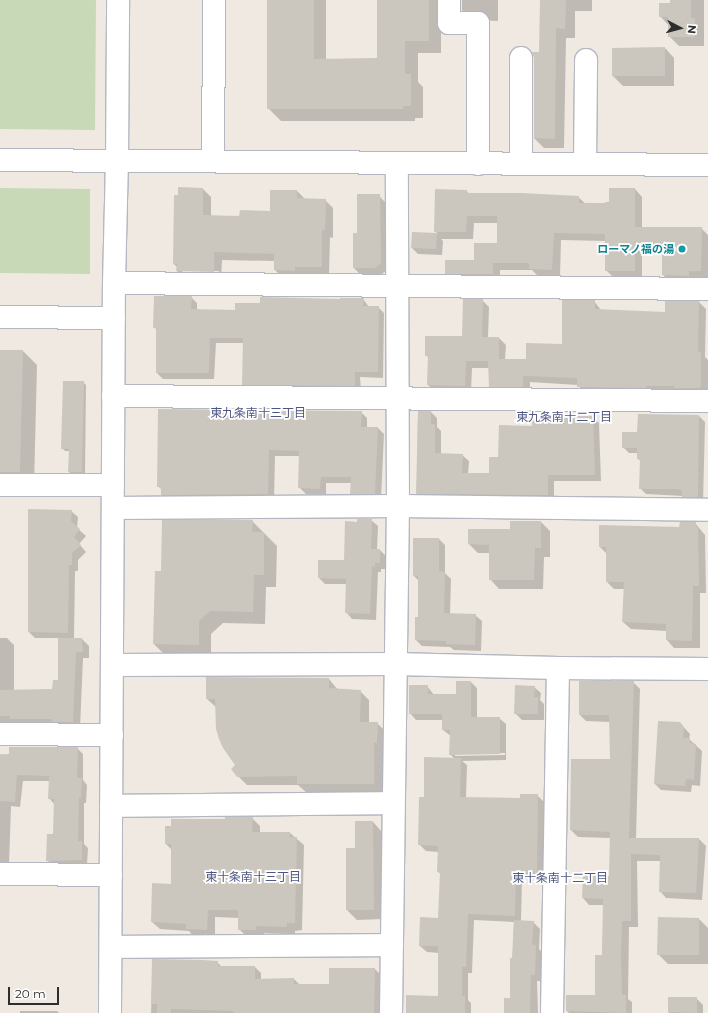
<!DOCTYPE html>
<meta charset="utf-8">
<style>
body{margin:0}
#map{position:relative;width:708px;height:1013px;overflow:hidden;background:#efe9e1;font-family:Montserrat,"Noto Sans JP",sans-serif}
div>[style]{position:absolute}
.cemetery>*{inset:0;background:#c8d9b8}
.shadow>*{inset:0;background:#0003}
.building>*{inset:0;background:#cbc7bf}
.roads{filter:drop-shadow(1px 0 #b4b7c1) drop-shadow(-1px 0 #b4b7c1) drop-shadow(0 1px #b4b7c1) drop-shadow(0 -1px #b4b7c1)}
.minor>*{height:22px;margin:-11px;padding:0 11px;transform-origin:11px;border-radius:11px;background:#fff}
.dots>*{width:11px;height:11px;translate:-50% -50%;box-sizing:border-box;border:2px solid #fff;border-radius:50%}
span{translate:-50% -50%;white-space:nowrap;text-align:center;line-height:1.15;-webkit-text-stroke:3.5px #fff;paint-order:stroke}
.culture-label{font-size:11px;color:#0d838f;font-weight:700}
.right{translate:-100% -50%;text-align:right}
.neighbourhood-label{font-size:12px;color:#4d5680}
.north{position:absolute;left:660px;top:8px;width:40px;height:40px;-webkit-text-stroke:3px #fff;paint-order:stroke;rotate:96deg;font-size:11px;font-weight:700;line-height:16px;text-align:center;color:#2e2e2e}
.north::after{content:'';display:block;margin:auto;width:14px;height:18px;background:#2e2e2e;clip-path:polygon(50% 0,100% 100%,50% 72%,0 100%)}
.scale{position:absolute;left:8px;top:987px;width:51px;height:18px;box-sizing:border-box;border:2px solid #2e2e2e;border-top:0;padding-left:5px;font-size:12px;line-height:14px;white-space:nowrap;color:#2e2e2e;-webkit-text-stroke:3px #fff;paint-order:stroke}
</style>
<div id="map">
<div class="cemetery">
<div style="clip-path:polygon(0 0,96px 0,95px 130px,0 129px)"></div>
<div style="clip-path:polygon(0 188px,90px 189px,90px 274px,0 273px)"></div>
</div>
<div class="shadow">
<div style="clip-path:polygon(268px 0,326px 0,326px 60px,378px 59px,378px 0,441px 0,441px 53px,418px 53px,418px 82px,423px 87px,423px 118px,415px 118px,415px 121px,281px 121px,268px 108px)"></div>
<div style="clip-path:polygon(462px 0,498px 0,498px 21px,472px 20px,462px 10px)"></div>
<div style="clip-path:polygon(541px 0,592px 0,592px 11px,575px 11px,575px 38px,566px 38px,564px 148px,544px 148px,534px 138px,534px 58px,540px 53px)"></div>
<div style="clip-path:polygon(671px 0,704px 0,704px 46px,679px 46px,669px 36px,669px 26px,660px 16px,670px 4px)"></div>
<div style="clip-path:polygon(665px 48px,674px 58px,674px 86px,623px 86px,613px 76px)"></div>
<div style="clip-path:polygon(evenodd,203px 189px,211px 197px,211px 216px,240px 217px,271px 212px,297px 191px,305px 199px,325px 200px,333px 208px,333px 238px,330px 237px,329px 275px,283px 278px,275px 270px,275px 261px,222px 260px,221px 279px,186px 279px,177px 271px,177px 267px,174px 264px,178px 196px,203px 189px,181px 270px,219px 271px,219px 273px,183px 272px,181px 270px)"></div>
<div style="clip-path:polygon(635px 189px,642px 197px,642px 228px,701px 228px,708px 235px,708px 278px,670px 282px,663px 275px,663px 250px,642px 250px,642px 278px,614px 278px,606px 270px,606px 241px,561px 240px,560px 277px,538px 276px,532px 270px,500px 270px,500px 281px,453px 281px,446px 273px,475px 261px,498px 244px,498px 223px,474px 223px,473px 239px,441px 239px,443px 241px,442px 255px,418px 254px,412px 248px,413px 233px,438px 234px,435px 231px,466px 191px,470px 194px,578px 197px,586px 204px,606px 204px)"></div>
<div style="clip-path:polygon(379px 196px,385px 202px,387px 270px,382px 274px,360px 274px,354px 268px,358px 234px)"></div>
<div style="clip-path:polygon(191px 297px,197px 303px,197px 310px,236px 311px,363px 299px,369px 307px,378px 307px,384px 313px,383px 378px,360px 377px,361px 391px,249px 390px,243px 384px,244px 343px,216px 343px,214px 379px,163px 379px,157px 373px,157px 330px,154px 327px)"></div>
<div style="clip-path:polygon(482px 300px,489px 307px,488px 338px,499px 338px,506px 345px,505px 360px,527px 360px,563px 345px,594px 301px,601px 310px,666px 313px,699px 302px,706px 309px,705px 357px,708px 360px,708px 393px,585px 393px,578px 385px,530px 382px,530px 393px,496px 393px,490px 386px,490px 368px,472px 368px,471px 392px,435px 391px,428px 385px,429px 358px,426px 355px,463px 337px)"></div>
<div style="clip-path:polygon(0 351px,23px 351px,37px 365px,34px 486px,0 482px)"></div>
<div style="clip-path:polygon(83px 382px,86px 385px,85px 475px,72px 475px,69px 472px,70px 451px,65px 451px,62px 448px)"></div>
<div style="clip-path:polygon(361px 412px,367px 418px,367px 428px,378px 428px,384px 434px,381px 499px,358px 499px,351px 493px,352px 483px,326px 483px,326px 494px,306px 494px,300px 488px,300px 456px,275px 456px,274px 500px,168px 501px,162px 495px,162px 490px,158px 486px)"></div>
<div style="clip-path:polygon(418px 412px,431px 412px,437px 418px,437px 427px,441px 431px,441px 454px,462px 455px,469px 461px,468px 474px,490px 474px,499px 458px,533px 427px,538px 417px,593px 417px,599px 423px,601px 481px,554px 481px,554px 501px,423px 499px,417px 493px)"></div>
<div style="clip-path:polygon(699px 416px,705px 422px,703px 503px,689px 503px,683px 496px,646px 494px,640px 488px,641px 461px,638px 459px,638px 453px,629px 453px,623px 447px,638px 433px)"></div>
<div style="clip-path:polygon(71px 511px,78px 517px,77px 528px,86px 536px,79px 544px,86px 552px,78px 560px,78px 571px,75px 571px,74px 639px,82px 639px,89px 646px,89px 658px,83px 658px,80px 729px,0 723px,0 638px,7px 638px,14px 645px,14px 691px,53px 690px,59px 681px,59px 638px,35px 638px,29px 632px)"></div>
<div style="clip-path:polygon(371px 520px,378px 526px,377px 550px,380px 550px,386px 556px,386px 569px,381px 569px,381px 572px,378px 572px,376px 620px,352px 619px,346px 612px,347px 584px,325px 584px,319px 578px,345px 561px,358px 523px)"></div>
<div style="clip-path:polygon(252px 521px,277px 546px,276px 587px,266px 587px,265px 624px,223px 623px,211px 634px,211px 657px,167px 657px,154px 644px,162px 572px)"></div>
<div style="clip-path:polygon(511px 522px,541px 522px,550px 531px,550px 557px,544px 557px,543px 589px,499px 589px,490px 579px,490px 553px,478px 553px,469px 544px,511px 530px)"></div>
<div style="clip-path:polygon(695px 523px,705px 535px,706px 593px,700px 593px,700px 648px,674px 648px,667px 640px,667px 631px,631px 629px,623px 622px,625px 589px,614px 589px,607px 582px,607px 554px,600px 547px)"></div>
<div style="clip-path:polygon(439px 539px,445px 545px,445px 573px,451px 579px,450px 614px,475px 615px,482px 621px,481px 651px,454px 650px,450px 647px,422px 646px,416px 640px,419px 618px,419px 581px,414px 576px)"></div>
<div style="clip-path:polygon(329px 679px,338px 690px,360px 691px,369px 700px,369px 723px,377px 723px,386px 732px,386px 752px,383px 752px,383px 793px,307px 793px,298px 785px,247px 785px,238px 776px,237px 765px,217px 708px,207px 699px)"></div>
<div style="clip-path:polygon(evenodd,471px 682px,477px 688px,477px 718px,499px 718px,506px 724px,506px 760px,462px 761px,467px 765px,466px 798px,521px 799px,537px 795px,544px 802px,544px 879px,522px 879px,521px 921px,533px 922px,540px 929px,539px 949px,542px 952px,542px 981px,537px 981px,538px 1013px,505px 1013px,511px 999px,514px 922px,474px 920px,472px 973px,468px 973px,468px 1000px,471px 1003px,471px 1013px,407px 1013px,439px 997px,439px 953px,427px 952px,420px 946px,439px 919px,441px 874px,438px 872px,439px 852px,426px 851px,419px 844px,425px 798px,455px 759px,450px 754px,451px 736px,443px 730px,443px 720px,416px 720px,410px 713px,427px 686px,434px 695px,456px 695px,471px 682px,505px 753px,505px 755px,455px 756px,455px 754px,505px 753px)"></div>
<div style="clip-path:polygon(633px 682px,640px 689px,636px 839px,699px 839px,706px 846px,702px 900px,666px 898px,660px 891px,661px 861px,637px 861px,638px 927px,629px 927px,628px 999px,632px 1002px,632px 1013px,569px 1013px,567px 1011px,596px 996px,602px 956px,604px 905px,589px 905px,583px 898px,610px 877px,611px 838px,578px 837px,571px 830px,611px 760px,610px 722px,586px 721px,580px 715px)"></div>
<div style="clip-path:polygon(534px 687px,541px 693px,540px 700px,544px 704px,544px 720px,522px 720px,515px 713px)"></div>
<div style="clip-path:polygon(680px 723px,690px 734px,689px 739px,702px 751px,700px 786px,692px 785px,691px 792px,661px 790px,655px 784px)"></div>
<div style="clip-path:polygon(77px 748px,83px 754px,83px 780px,87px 785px,86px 803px,84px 803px,84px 844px,88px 848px,87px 865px,53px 866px,47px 860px,54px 835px,55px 805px,49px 798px,50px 781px,23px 781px,20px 807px,11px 806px,9px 865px,0 864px,0 755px)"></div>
<div style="clip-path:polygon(252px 818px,260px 826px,260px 833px,290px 833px,304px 845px,302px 930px,295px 931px,295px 934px,264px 933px,264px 937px,247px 937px,239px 929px,239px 918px,215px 917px,215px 937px,194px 937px,189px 931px,160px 929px,152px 922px,172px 885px,172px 850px,166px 844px,226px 820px)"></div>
<div style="clip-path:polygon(373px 822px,382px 832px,383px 919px,357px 920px,347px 910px,347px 849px,356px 849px)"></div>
<div style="clip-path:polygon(699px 919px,708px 928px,708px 964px,668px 964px,658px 954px)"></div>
<div style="clip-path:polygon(153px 960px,217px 962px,222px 967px,255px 967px,261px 973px,261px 979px,294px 979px,300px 985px,330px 985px,375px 969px,381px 975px,380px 1013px,151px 1013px)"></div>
<div style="clip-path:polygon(669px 998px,696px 998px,703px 1005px,703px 1013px,669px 1013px)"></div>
<div style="clip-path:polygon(20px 1011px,57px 1011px,59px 1013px,20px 1013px)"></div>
</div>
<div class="building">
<div style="clip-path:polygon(267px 0,314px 0,314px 59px,377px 58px,377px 0,429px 0,429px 41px,405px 41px,405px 74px,411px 74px,411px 106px,403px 106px,403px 109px,267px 109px)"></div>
<div style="clip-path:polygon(540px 0,566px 0,565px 29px,556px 28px,555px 139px,534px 138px,534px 58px,532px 52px,539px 52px)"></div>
<div style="clip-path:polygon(670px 0,691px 0,691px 18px,695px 18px,695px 37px,668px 37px,668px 17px,659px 17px,659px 3px,670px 3px)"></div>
<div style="clip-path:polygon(665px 47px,665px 76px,612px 76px,612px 48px)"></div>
<div style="clip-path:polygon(178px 187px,203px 188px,203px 215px,239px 216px,240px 210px,270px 211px,270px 190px,297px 190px,297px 198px,326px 199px,325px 230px,322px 230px,322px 267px,295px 267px,295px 271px,274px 270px,274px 254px,214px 252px,214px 272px,176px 271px,177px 264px,173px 264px,174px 195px,178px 195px)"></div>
<div style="clip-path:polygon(609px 188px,635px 188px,635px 227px,702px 227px,701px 271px,689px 271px,689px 276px,662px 275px,662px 243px,635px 242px,635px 271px,605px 271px,605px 234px,554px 233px,552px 270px,529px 269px,529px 263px,493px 263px,493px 274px,445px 274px,445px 260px,474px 260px,474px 243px,497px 243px,497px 216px,467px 216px,466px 232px,434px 232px,435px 189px,467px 190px,467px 193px,522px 193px,579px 196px,579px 203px,605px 203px,605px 202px,609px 202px)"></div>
<div style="clip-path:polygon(357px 194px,380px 194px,381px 263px,375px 268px,353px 268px,353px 233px,357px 233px)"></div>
<div style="clip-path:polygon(412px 232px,437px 233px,436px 249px,411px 248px)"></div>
<div style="clip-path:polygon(154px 296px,192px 296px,191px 309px,235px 310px,235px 303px,260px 303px,260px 297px,340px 299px,340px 298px,364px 298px,363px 306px,379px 306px,378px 372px,355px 372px,355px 386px,242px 385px,243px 338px,210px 338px,209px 373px,156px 373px,156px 328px,153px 328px)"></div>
<div style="clip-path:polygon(463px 299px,483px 299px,482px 337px,499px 337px,499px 359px,526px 359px,526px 343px,562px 344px,562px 300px,595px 300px,595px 309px,665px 312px,665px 301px,699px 301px,698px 352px,701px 352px,701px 386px,700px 388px,674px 388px,674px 386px,646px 386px,646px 388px,577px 387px,577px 378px,523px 376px,523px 387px,489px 387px,488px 361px,466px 361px,465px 386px,427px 385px,428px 356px,425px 356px,425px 336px,462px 336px)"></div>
<div style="clip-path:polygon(0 350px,23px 350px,20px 472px,0 472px)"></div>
<div style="clip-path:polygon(63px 381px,84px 381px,82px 472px,68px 472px,69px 449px,61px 449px)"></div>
<div style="clip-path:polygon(158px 409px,362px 411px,361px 427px,378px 427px,375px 494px,350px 494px,351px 477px,321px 477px,320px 489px,298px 488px,299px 451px,269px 450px,268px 494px,161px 495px,161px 487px,157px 487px)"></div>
<div style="clip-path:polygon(418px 411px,431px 411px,431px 424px,435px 424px,435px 453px,463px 454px,462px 473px,489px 473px,489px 457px,498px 457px,499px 425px,532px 426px,532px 417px,538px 416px,593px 416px,595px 475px,548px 475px,548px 495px,416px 494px)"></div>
<div style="clip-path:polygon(638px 414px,699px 415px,698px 497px,682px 497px,682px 490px,677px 489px,639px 489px,640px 459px,637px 459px,637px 448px,622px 448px,622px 432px,637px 432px)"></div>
<div style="clip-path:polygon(28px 509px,72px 510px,71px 521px,80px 529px,74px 537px,81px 545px,72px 553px,72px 565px,69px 565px,68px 633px,28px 632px)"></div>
<div style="clip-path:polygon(357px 519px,372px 519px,371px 549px,380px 549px,380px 563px,375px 563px,375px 567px,372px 566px,370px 614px,345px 613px,346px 579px,318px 578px,318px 560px,344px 560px,345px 521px,357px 522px)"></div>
<div style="clip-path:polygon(162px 520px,253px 520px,252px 532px,264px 532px,264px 575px,254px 575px,253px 612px,210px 611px,199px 621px,199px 645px,153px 644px,155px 571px,161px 571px)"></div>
<div style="clip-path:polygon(510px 521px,541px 521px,541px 548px,535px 548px,534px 580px,489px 580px,489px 545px,468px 544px,468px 529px,510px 529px)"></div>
<div style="clip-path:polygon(680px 522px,696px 522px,696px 527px,698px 527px,699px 586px,693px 586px,692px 641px,666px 640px,666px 624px,622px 622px,624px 582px,606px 582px,606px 547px,599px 547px,599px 525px,679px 527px)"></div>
<div style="clip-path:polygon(413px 538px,439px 538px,439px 571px,445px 572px,444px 613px,476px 614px,475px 645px,446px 644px,446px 641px,415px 640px,415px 617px,418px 617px,418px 576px,413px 576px)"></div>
<div style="clip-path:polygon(58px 638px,82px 638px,83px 652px,76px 652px,73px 722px,51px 722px,52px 719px,10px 719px,10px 716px,0 716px,0 690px,52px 689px,53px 680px,58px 680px)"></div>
<div style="clip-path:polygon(206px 677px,329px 678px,329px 688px,361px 690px,360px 722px,378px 722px,377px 743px,374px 743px,374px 784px,297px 784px,297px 776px,237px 777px,231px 769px,235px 765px,223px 748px,219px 739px,216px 729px,215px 699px,206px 699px)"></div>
<div style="clip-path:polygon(456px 681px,471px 681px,471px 717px,500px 717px,500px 754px,449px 755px,450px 730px,442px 730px,442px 714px,409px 714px,409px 685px,428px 685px,428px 694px,456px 694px)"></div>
<div style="clip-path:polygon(579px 681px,634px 681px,629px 838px,699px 838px,696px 893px,659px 892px,660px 855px,631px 854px,631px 921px,622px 921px,621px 957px,622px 995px,626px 995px,626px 1013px,566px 1011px,566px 995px,595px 995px,595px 955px,602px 955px,603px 899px,582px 898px,583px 875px,609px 876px,610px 832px,570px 830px,571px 759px,610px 759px,609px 715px,579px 715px)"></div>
<div style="clip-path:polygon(515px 685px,535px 686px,534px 697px,538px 697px,538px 714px,514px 714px)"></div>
<div style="clip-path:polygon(658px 721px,680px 722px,684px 727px,683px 738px,690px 738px,690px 743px,696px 744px,694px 780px,686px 779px,685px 786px,654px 784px)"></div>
<div style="clip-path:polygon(9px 747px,78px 747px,77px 778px,82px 778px,81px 798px,79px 797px,78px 841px,82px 841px,82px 860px,46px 861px,47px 834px,53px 834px,54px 799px,48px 799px,49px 776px,17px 775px,15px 802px,0 801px,0 754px,9px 755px)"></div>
<div style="clip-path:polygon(424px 757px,461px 758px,460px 797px,520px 798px,520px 794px,538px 794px,537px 873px,516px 873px,515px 916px,468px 914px,466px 967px,462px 967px,462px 996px,465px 996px,465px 1013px,406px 1013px,406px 995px,438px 996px,438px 946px,419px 946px,420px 917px,438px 918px,440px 872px,437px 872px,438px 846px,418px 845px,419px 797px,424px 797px)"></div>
<div style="clip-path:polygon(225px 817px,253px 817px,252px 832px,290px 832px,290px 837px,297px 837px,295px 923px,287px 923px,287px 927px,256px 926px,256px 930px,238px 930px,238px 910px,208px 910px,207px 930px,186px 929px,186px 924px,151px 922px,152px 883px,171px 884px,171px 844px,165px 844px,165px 826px,171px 826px,171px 819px,225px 819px)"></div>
<div style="clip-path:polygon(355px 821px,373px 821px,374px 910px,346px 910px,346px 848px,355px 848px)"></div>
<div style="clip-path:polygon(658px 917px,699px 918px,699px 955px,657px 955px)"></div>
<div style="clip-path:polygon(514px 920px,534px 921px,532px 944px,536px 945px,535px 975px,531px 975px,530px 1013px,504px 1013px,504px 998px,510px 998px,510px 958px,512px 958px)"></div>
<div style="clip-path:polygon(152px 959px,203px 960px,218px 961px,218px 966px,255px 966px,255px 979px,294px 978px,294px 984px,329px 984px,329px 968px,375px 968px,374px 1013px,234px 1013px,233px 1011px,171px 1009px,171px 1013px,157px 1013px,157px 1004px,151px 1004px)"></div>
<div style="clip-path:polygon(668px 997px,697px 997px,697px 1013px,668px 1012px)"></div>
</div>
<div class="roads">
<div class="minor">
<div style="left:449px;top:0;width:23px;rotate:90deg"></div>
<div style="left:449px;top:23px;width:29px"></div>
<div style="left:478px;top:23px;width:141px;rotate:90deg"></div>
<div style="left:0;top:160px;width:708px;rotate:0.4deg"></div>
<div style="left:213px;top:161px;width:161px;rotate:-89.6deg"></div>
<div style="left:521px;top:164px;width:106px;rotate:-90deg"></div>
<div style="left:585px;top:164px;width:104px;rotate:-89.4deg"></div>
<div style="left:114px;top:283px;width:594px;rotate:0.58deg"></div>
<div style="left:0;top:317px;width:114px;rotate:0.5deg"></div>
<div style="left:113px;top:396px;width:595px;rotate:0.48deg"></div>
<div style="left:0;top:485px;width:113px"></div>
<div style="left:113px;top:508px;width:285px;rotate:-0.4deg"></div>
<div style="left:398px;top:506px;width:310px;rotate:0.7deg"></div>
<div style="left:112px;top:665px;width:283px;rotate:-0.2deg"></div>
<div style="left:395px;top:664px;width:163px;rotate:1.4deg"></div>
<div style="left:558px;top:668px;width:150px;rotate:0.4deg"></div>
<div style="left:0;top:734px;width:112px;rotate:0.5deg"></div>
<div style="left:111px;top:806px;width:282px;rotate:-0.6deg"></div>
<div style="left:0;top:874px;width:111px;rotate:0.5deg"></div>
<div style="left:111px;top:947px;width:281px;rotate:-0.4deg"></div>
<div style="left:110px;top:1013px;width:730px;rotate:-89.69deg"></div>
<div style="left:114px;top:283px;width:122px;rotate:-88.6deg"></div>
<div style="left:117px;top:161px;width:161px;rotate:-89.6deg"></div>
<div style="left:391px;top:1013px;width:507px;rotate:-89.21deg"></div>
<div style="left:398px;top:506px;width:343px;rotate:-90.2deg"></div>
<div style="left:552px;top:1013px;width:345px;rotate:-89deg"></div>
</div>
</div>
<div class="dots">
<div style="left:682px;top:249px;background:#0f9aa8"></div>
</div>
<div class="culture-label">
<span class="right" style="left:674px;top:249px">ローマノ福の湯</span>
</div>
<div class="neighbourhood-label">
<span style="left:258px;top:413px">東九条南十三丁目</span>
<span style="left:564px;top:417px">東九条南十二丁目</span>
<span style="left:253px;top:877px">東十条南十三丁目</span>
<span style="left:560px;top:878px">東十条南十二丁目</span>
</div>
<div class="north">N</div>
<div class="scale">20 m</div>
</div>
